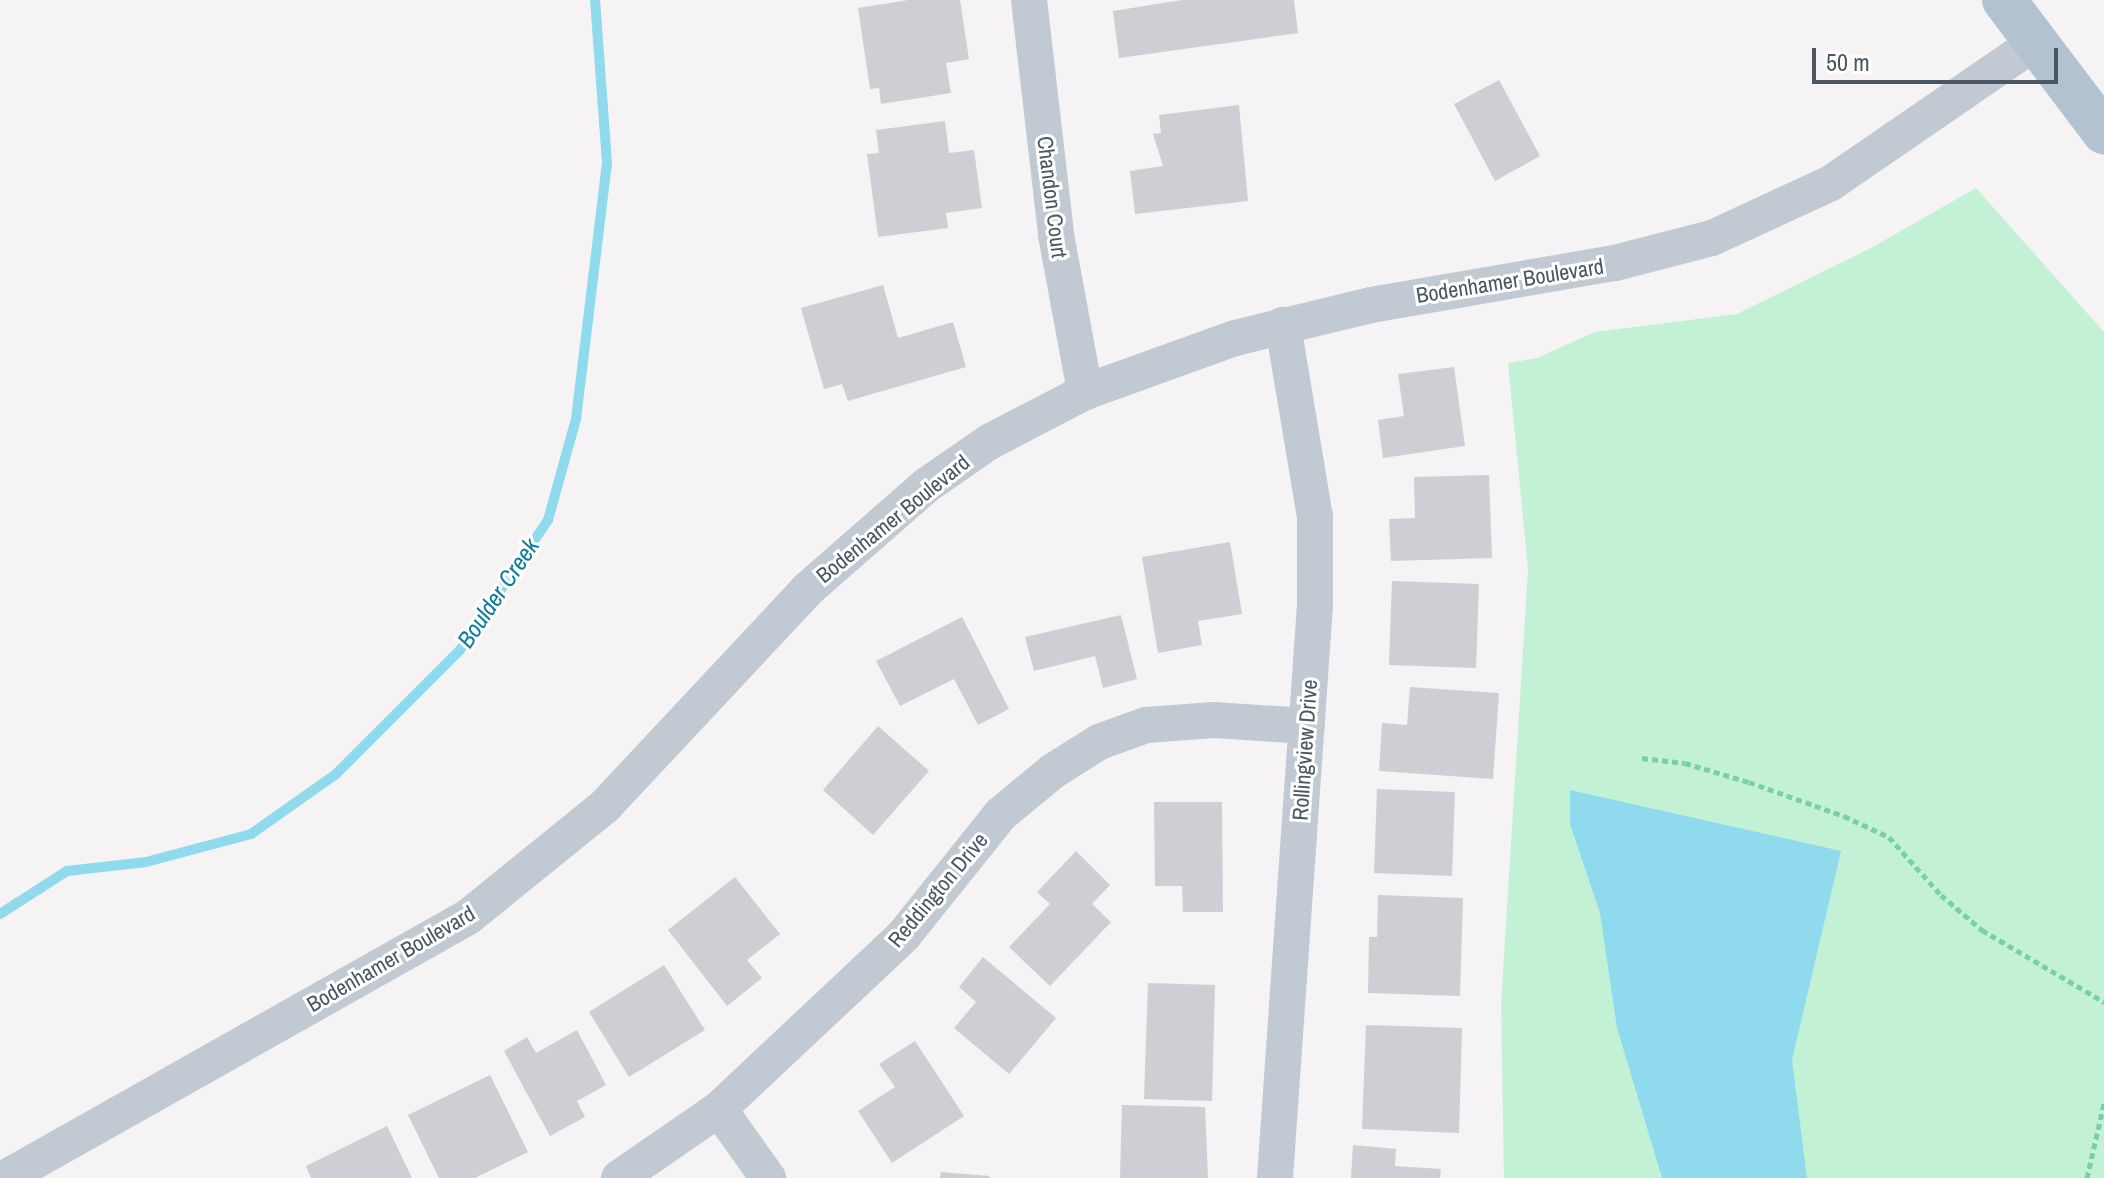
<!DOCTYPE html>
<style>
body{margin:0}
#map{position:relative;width:2104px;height:1178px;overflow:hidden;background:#f5f3f3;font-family:"Archivo Narrow",sans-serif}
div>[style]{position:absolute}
.green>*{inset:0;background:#c3f1d5}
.water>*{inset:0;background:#90daee}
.stream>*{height:10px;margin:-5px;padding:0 5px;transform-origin:5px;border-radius:5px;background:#90daee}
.building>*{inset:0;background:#cdcfd5}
.path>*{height:5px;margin-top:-2.5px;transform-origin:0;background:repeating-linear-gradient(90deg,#7ad0a6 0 6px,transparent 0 10px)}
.minor>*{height:36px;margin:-18px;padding:0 18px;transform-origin:18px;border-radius:18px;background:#c1cad2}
.major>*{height:44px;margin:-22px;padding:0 22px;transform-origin:22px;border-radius:22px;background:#b3c2d1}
span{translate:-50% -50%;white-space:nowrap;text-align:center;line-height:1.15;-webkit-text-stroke:6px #fff;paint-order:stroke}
.street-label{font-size:22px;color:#4a5661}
.water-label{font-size:24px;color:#0c7c9b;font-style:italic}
.scale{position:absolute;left:1812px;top:48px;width:246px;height:36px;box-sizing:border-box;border:4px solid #4a5661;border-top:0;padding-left:10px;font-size:24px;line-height:28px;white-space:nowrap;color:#4a5661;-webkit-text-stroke:6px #fff;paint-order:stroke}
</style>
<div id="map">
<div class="green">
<div style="clip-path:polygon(1976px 188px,2104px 332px,2104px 1178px,1504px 1178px,1501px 1004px,1528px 569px,1508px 363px,1537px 358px,1595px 332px,1737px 314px,1871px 248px)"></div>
</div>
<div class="water">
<div style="clip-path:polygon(1570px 790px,1841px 851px,1792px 1060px,1807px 1178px,1662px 1178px,1617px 1028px,1600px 913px,1570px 824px)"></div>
</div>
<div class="stream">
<div style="left:0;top:914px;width:80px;rotate:-32.7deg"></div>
<div style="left:67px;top:871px;width:80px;rotate:-6.5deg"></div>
<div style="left:146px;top:862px;width:109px;rotate:-14.9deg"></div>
<div style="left:251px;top:834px;width:104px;rotate:-35.2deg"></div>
<div style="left:336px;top:774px;width:175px;rotate:-45deg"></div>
<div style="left:460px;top:650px;width:157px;rotate:-55.9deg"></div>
<div style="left:548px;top:520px;width:105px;rotate:-74.5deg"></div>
<div style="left:576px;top:419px;width:258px;rotate:-83.1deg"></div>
<div style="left:607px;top:163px;width:163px;rotate:-94.2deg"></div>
</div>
<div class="building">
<div style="clip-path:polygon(908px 0,960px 0,969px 59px,946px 63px,951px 93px,881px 104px,879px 88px,870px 89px,858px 8px)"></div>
<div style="clip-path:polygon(1182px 0,1294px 0,1298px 33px,1119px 58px,1113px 11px)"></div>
<div style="clip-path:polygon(1499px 80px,1540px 156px,1495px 181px,1454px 104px)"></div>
<div style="clip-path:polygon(1239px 105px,1248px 201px,1135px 214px,1130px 171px,1163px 166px,1153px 134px,1161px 133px,1159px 115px)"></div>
<div style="clip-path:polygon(945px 121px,949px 153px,974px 150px,982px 208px,946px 213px,948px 228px,878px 237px,867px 154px,879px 153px,876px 130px)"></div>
<div style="clip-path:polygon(883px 285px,898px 338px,953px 322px,966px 367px,848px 401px,842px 384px,824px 389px,801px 308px)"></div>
<div style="clip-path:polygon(1454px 367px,1465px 446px,1383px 458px,1378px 420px,1404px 416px,1398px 374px)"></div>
<div style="clip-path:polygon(1489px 475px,1492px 558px,1391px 561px,1389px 519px,1415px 518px,1414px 477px)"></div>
<div style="clip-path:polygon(1230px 542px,1242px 614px,1198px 621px,1202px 645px,1158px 653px,1142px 557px)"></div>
<div style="clip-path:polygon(1392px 581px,1479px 584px,1476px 668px,1389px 665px)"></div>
<div style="clip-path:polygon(1121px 615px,1137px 679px,1103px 688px,1095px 656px,1034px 671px,1025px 637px)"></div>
<div style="clip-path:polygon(962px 617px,1009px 709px,978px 725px,954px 679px,900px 706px,876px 661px)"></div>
<div style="clip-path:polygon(1410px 687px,1499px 693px,1493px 779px,1379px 771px,1382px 723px,1407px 725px)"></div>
<div style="clip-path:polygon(878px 726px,929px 771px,873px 835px,823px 790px)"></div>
<div style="clip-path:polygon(1377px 789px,1455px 792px,1452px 876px,1374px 873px)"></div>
<div style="clip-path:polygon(1154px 802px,1222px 802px,1223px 912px,1183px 912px,1182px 886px,1155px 886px)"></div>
<div style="clip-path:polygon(1076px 851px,1110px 885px,1092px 904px,1111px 922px,1050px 986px,1009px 947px,1050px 904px,1037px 892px)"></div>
<div style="clip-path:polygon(735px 877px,780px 934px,747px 960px,762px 978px,727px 1006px,668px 930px)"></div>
<div style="clip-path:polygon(1378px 895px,1463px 898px,1460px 996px,1368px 993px,1369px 937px,1377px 937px)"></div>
<div style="clip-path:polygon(983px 957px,1056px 1018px,1009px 1074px,954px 1028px,976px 1002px,959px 987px)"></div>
<div style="clip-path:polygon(664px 965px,705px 1030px,629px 1077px,589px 1012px)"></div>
<div style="clip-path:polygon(1148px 983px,1215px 985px,1212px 1101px,1144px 1099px)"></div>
<div style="clip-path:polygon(1366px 1025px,1462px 1028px,1459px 1133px,1362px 1129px)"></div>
<div style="clip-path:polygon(577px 1030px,606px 1085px,577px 1101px,585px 1117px,550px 1136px,504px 1051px,527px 1037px,536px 1053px)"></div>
<div style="clip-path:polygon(915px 1041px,964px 1116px,892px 1163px,858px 1111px,895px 1087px,879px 1064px)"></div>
<div style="clip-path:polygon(490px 1075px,528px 1152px,475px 1178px,439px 1178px,408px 1115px)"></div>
<div style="clip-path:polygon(1122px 1105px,1205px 1107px,1208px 1178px,1120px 1178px)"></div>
<div style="clip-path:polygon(387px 1126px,412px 1178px,311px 1178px,306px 1166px)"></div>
<div style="clip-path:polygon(1353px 1145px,1396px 1149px,1395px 1166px,1441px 1169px,1440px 1178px,1351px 1178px)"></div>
<div style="clip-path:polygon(941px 1172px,990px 1176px,989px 1178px,940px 1178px)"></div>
</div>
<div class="path">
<div style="left:1642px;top:758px;width:43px;rotate:6.6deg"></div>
<div style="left:1685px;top:763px;width:67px;rotate:16.5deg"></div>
<div style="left:1749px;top:782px;width:101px;rotate:19.7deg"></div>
<div style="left:1844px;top:816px;width:50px;rotate:25deg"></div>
<div style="left:1889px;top:837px;width:78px;rotate:48.1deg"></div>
<div style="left:1941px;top:895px;width:54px;rotate:40.5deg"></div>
<div style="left:1982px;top:930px;width:142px;rotate:30.5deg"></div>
<div style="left:2087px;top:1178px;width:77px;rotate:-77.2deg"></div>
</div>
<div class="minor">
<div style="left:1029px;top:0;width:237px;rotate:83.4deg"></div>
<div style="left:1056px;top:235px;width:160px;rotate:79.5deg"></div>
<div style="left:719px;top:1109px;width:85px;rotate:54.6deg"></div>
<div style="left:5px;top:1178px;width:531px;rotate:-29.41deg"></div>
<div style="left:468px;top:917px;width:176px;rotate:-39deg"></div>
<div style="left:605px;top:806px;width:297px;rotate:-46.9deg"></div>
<div style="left:808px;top:589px;width:158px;rotate:-41.2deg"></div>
<div style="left:927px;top:485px;width:75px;rotate:-34.7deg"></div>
<div style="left:989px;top:442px;width:108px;rotate:-27.5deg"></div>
<div style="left:1085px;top:392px;width:159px;rotate:-19.8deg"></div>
<div style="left:1235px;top:338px;width:140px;rotate:-13.6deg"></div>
<div style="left:1371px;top:305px;width:248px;rotate:-9.8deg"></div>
<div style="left:1615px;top:263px;width:100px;rotate:-14.5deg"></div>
<div style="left:1712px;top:238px;width:131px;rotate:-24.8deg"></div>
<div style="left:1831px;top:183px;width:249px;rotate:-34.5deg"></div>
<div style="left:619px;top:1178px;width:121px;rotate:-34.6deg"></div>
<div style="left:719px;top:1109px;width:254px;rotate:-43.2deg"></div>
<div style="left:904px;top:935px;width:155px;rotate:-51.3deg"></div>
<div style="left:1001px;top:814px;width:67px;rotate:-39.6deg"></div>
<div style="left:1053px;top:771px;width:54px;rotate:-32.2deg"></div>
<div style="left:1099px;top:742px;width:50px;rotate:-19.9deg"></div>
<div style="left:1146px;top:725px;width:68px;rotate:-4.2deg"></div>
<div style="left:1214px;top:720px;width:93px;rotate:3.7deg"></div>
<div style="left:1275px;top:1178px;width:575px;rotate:-86.01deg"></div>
<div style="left:1315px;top:604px;width:87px;rotate:-90deg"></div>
<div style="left:1315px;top:517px;width:195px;rotate:-99.5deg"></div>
</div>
<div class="major">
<div style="left:2004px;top:0;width:166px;rotate:52.9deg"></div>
</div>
<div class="street-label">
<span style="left:1052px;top:197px;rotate:83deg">Chandon Court</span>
<span style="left:1510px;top:281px;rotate:-9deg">Bodenhamer Boulevard</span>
<span style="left:893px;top:519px;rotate:-39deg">Bodenhamer Boulevard</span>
<span style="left:1305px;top:750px;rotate:-86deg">Rollingview Drive</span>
<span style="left:938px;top:890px;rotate:-50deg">Reddington Drive</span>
<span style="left:391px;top:959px;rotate:-30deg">Bodenhamer Boulevard</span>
</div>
<div class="water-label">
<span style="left:498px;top:593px;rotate:-56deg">Boulder Creek</span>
</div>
<div class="scale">50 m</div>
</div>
